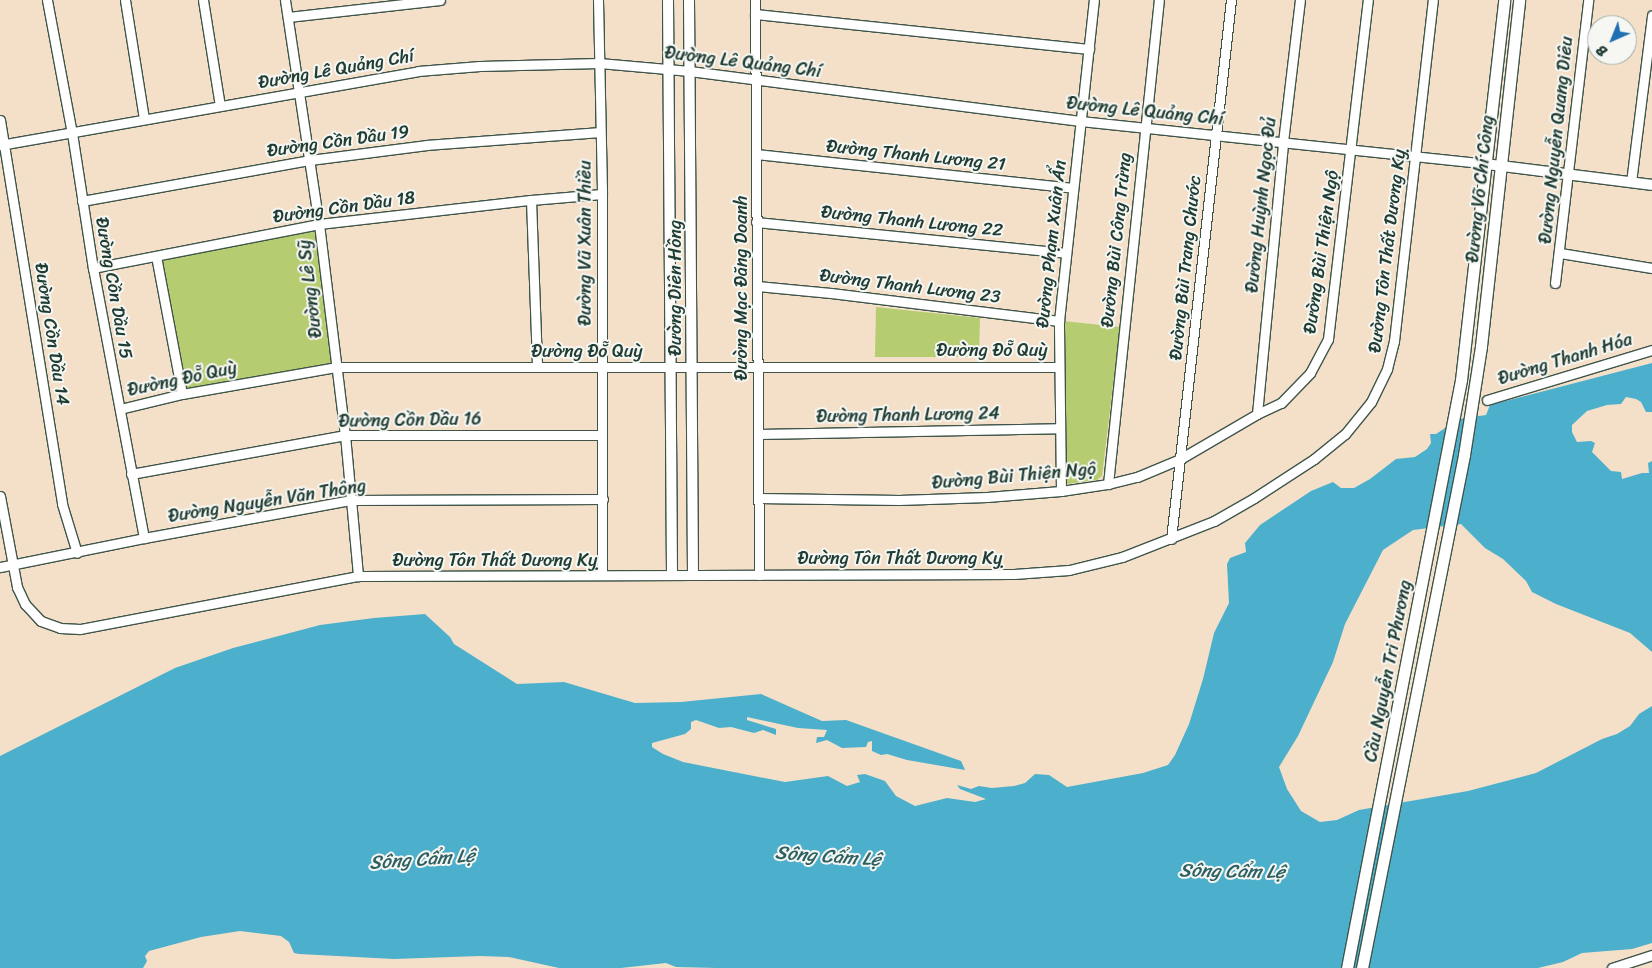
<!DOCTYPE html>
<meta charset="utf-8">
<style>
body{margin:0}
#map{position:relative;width:1652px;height:968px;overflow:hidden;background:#f4e0c9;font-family:Sriracha,sans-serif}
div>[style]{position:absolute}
.green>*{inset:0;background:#b5cc71}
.water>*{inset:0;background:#4cb0cc}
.roads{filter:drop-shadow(1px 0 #3f554a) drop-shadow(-1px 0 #3f554a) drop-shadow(0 1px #3f554a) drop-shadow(0 -1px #3f554a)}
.minor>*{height:9px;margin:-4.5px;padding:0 4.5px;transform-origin:4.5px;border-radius:4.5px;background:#fff}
.tertiary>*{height:10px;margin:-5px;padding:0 5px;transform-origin:5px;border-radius:5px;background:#fff}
.secondary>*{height:11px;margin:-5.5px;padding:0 5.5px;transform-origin:5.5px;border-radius:5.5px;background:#fff}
span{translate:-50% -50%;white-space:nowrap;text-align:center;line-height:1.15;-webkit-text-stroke:4px #f6f6f2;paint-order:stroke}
.street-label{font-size:18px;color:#1f3d34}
.water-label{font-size:19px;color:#2c6062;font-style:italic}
.north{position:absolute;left:1587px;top:15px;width:50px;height:50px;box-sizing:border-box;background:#f6f6f2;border:1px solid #a0aca6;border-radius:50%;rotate:224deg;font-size:14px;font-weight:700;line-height:20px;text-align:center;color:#1f3d34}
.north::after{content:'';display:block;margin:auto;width:18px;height:22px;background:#1f6fb2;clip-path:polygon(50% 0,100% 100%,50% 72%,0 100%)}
</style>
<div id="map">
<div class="green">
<div style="clip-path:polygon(319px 224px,336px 367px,182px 394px,156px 256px)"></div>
<div style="clip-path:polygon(876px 307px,980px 318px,979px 357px,875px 357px)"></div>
<div style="clip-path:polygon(1063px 321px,1120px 327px,1102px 476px,1097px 480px,1067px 484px,1063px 480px)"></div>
</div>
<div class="water">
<div style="clip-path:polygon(1652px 363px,1652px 412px,1646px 412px,1641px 402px,1636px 399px,1626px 397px,1621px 404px,1607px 405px,1587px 411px,1572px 425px,1572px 432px,1577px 442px,1591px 441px,1595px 443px,1592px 452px,1611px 471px,1621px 472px,1622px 479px,1642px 473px,1649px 473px,1648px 463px,1652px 461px,1652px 652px,1630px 633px,1556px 604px,1532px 592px,1526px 581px,1503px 559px,1485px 548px,1461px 524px,1413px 530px,1383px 550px,1345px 624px,1333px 662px,1298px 736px,1279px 767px,1287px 789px,1301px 811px,1320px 822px,1337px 820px,1359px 810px,1468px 791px,1536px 773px,1602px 739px,1617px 734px,1630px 726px,1639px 714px,1652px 706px,1652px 943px,1632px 949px,1582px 953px,1563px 962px,1538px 968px,716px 968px,676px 967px,666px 963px,621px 968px,559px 968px,509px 957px,480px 956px,394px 959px,299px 954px,294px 953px,289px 942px,281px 936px,240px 931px,201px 937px,149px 951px,145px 956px,147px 961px,143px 968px,0 968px,0 756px,175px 668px,233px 648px,320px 625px,374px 618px,425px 614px,450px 637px,454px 644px,517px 684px,564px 682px,635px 703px,681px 702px,761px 694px,822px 721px,846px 720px,961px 761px,965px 770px,907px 760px,887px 754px,881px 755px,872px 751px,872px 741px,868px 742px,866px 747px,842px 748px,827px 740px,816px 743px,817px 737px,824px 737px,827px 730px,798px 728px,747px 717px,747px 720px,776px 729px,776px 735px,763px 730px,754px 733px,731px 727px,719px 728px,696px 720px,691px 722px,691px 729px,685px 734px,652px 743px,652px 747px,663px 754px,683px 762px,785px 782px,828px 776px,847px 786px,860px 782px,857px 775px,865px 774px,885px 781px,896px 796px,915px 806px,947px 798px,975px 802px,986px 799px,960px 789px,957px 785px,971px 789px,979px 786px,992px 788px,1014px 786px,1025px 783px,1035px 774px,1049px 775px,1067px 787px,1143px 773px,1168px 765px,1175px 755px,1189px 724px,1203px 679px,1214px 633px,1229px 603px,1227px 564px,1230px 558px,1246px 552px,1245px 543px,1260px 525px,1311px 491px,1333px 482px,1341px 488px,1354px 488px,1370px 479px,1396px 459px,1415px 457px,1427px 449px,1431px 443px,1430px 434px,1436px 434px,1459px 419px,1486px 415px,1490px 405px)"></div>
</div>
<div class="roads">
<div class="minor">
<div style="left:47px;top:0;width:135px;rotate:79.4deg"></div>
<div style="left:72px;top:133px;width:137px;rotate:81.2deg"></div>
<div style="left:93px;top:268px;width:275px;rotate:79.3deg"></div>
<div style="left:125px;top:0;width:120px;rotate:80.9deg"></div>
<div style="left:203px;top:0;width:107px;rotate:80.9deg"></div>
<div style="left:285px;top:0;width:227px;rotate:81.4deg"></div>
<div style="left:319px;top:224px;width:213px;rotate:83deg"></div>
<div style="left:345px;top:435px;width:142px;rotate:84.7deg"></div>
<div style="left:598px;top:0;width:194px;rotate:88.8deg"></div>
<div style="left:602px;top:194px;width:381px;rotate:90deg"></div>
<div style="left:755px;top:0;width:575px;rotate:89.6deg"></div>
<div style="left:755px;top:14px;width:336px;rotate:6deg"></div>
<div style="left:288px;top:17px;width:153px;rotate:-6.4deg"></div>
<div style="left:0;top:120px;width:389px;rotate:80.8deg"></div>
<div style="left:62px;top:504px;width:51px;rotate:73deg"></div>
<div style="left:0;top:145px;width:424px;rotate:-10deg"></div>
<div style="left:418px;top:71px;width:62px;rotate:-4.6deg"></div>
<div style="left:480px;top:66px;width:119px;rotate:-1.4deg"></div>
<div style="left:599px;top:63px;width:91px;rotate:5deg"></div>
<div style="left:690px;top:71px;width:393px;rotate:7.3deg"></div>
<div style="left:1080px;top:121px;width:408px;rotate:6deg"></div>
<div style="left:756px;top:154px;width:319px;rotate:6.1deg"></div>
<div style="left:1631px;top:182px;width:168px;rotate:-82.8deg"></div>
<div style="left:531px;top:200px;width:167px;rotate:87.9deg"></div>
<div style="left:82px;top:201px;width:232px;rotate:-10.2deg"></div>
<div style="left:310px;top:160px;width:118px;rotate:-7.3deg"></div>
<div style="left:427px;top:145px;width:173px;rotate:-4.3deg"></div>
<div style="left:756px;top:222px;width:311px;rotate:5.7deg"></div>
<div style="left:1560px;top:253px;width:93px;rotate:9.3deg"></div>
<div style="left:156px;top:256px;width:140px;rotate:79.3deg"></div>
<div style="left:93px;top:268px;width:230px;rotate:-11deg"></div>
<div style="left:319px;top:224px;width:213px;rotate:-6.5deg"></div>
<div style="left:531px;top:200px;width:71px;rotate:-4.8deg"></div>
<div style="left:1555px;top:283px;width:285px;rotate:-83.3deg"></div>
<div style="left:757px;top:286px;width:74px;rotate:5.4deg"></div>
<div style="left:831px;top:293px;width:230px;rotate:7deg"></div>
<div style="left:1487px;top:400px;width:172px;rotate:-16.9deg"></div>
<div style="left:120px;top:409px;width:64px;rotate:-13.6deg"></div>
<div style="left:182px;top:394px;width:156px;rotate:-9.9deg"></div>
<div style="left:336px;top:367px;width:722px"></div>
<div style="left:1257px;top:414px;width:273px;rotate:-84.5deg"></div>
<div style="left:1283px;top:142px;width:143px;rotate:-83.2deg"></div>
<div style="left:758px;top:434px;width:301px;rotate:-1.1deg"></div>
<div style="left:131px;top:474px;width:218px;rotate:-10.3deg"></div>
<div style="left:345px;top:435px;width:257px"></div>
<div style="left:1108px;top:484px;width:487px;rotate:-84deg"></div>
<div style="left:1061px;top:491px;width:170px;rotate:-90.7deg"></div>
<div style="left:1059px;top:321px;width:323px;rotate:-83.8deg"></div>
<div style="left:0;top:496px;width:93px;rotate:79.4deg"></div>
<div style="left:17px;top:587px;width:19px;rotate:65deg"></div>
<div style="left:25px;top:604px;width:23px;rotate:47deg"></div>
<div style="left:41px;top:621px;width:20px;rotate:20deg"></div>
<div style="left:60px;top:628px;width:20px;rotate:3deg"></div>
<div style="left:80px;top:629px;width:283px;rotate:-10.8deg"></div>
<div style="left:358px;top:576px;width:656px;rotate:-0.17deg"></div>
<div style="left:1014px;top:574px;width:55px;rotate:-4.2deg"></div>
<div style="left:1069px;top:570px;width:55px;rotate:-13.8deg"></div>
<div style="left:1122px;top:557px;width:99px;rotate:-21.4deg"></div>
<div style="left:1214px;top:521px;width:46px;rotate:-29.9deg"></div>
<div style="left:1254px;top:498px;width:72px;rotate:-33deg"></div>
<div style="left:1314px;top:459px;width:40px;rotate:-39deg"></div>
<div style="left:1345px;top:434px;width:41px;rotate:-50.9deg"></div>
<div style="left:1371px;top:402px;width:37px;rotate:-64deg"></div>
<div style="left:1387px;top:369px;width:29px;rotate:-76deg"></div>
<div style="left:1394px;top:341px;width:343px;rotate:-83.5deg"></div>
<div style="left:758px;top:498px;width:141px;rotate:0.8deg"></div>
<div style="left:899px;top:500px;width:88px;rotate:-2deg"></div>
<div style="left:987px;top:497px;width:74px;rotate:-4.6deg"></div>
<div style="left:1061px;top:491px;width:48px;rotate:-8.5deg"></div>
<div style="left:1108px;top:484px;width:30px;rotate:-14deg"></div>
<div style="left:1137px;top:477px;width:47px;rotate:-22.7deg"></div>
<div style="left:1180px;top:459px;width:89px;rotate:-30.3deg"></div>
<div style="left:1257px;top:414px;width:26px;rotate:-25deg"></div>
<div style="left:1281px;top:403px;width:42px;rotate:-46deg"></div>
<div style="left:1310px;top:373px;width:38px;rotate:-62deg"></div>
<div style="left:1328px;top:339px;width:341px;rotate:-83.3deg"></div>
<div style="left:1171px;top:539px;width:542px;rotate:-83.65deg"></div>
<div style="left:0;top:567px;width:147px;rotate:-11.4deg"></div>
<div style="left:144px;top:538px;width:211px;rotate:-10.4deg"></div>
<div style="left:352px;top:500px;width:251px;rotate:-0.2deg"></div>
<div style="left:1612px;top:968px;width:42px;rotate:-18deg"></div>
</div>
<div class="tertiary">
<div style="left:668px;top:0;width:575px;rotate:89.6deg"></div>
<div style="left:689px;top:0;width:575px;rotate:89.6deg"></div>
<div style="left:1486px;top:164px;width:167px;rotate:7.2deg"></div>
</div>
<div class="secondary">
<div style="left:1347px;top:968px;width:599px;rotate:-79.03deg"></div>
<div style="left:1461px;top:380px;width:382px;rotate:-83.5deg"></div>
<div style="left:1362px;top:968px;width:523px;rotate:-78.75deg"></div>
<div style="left:1464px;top:455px;width:110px;rotate:-81.1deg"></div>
<div style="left:1481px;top:346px;width:348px;rotate:-83.7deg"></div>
</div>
</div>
<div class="street-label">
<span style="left:743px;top:62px;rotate:7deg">Đường Lê Quảng Chí</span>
<span style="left:336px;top:69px;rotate:-10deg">Đường Lê Quảng Chí</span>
<span style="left:1145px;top:111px;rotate:6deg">Đường Lê Quảng Chí</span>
<span style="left:1556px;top:140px;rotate:-84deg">Đường Nguyễn Quang Diêu</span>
<span style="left:338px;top:141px;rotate:-8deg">Đường Cồn Dầu 19</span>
<span style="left:916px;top:155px;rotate:6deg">Đường Thanh Lương 21</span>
<span style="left:1480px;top:189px;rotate:-84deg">Đường Võ Chí Công</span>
<span style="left:1261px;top:205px;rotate:-84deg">Đường Huỳnh Ngọc Đủ</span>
<span style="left:344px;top:207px;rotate:-8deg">Đường Cồn Dầu 18</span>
<span style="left:912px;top:221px;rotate:6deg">Đường Thanh Lương 22</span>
<span style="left:1116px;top:240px;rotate:-84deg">Đường Bùi Công Trừng</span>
<span style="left:585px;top:243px;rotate:-90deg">Đường Vũ Xuân Thiều</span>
<span style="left:1051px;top:244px;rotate:-84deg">Đường Phạm Xuân Ẩn</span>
<span style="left:1387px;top:251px;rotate:-83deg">Đường Tôn Thất Dương Kỵ</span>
<span style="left:1321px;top:252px;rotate:-82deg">Đường Bùi Thiện Ngộ</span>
<span style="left:1185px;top:268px;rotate:-84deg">Đường Bùi Trang Chước</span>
<span style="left:910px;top:286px;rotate:7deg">Đường Thanh Lương 23</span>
<span style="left:114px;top:288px;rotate:80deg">Đường Cồn Dầu 15</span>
<span style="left:675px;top:288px;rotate:-90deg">Đường Diên Hồng</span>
<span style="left:741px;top:288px;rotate:-90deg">Đường Mạc Đăng Doanh</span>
<span style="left:310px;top:289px;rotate:-97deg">Đường Lê Sỹ</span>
<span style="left:52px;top:334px;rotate:81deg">Đường Cồn Dầu 14</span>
<span style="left:992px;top:350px">Đường Đỗ Quỳ</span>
<span style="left:587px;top:351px">Đường Đỗ Quỳ</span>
<span style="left:1565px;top:359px;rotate:-17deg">Đường Thanh Hóa</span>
<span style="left:182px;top:379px;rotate:-12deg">Đường Đỗ Quỳ</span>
<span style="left:908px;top:415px;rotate:-1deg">Đường Thanh Lương 24</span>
<span style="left:410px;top:420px;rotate:-1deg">Đường Cồn Dầu 16</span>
<span style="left:1014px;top:476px;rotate:-5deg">Đường Bùi Thiện Ngộ</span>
<span style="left:267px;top:501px;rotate:-9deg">Đường Nguyễn Văn Thông</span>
<span style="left:900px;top:558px">Đường Tôn Thất Dương Kỵ</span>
<span style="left:495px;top:560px">Đường Tôn Thất Dương Kỵ</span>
<span style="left:1388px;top:671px;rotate:-79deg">Cầu Nguyễn Tri Phương</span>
</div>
<div class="water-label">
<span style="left:828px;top:856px;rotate:4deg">Sông Cẩm Lệ</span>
<span style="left:422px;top:859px;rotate:-4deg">Sông Cẩm Lệ</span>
<span style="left:1232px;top:871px;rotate:1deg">Sông Cẩm Lệ</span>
</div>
<div class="north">B</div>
</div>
